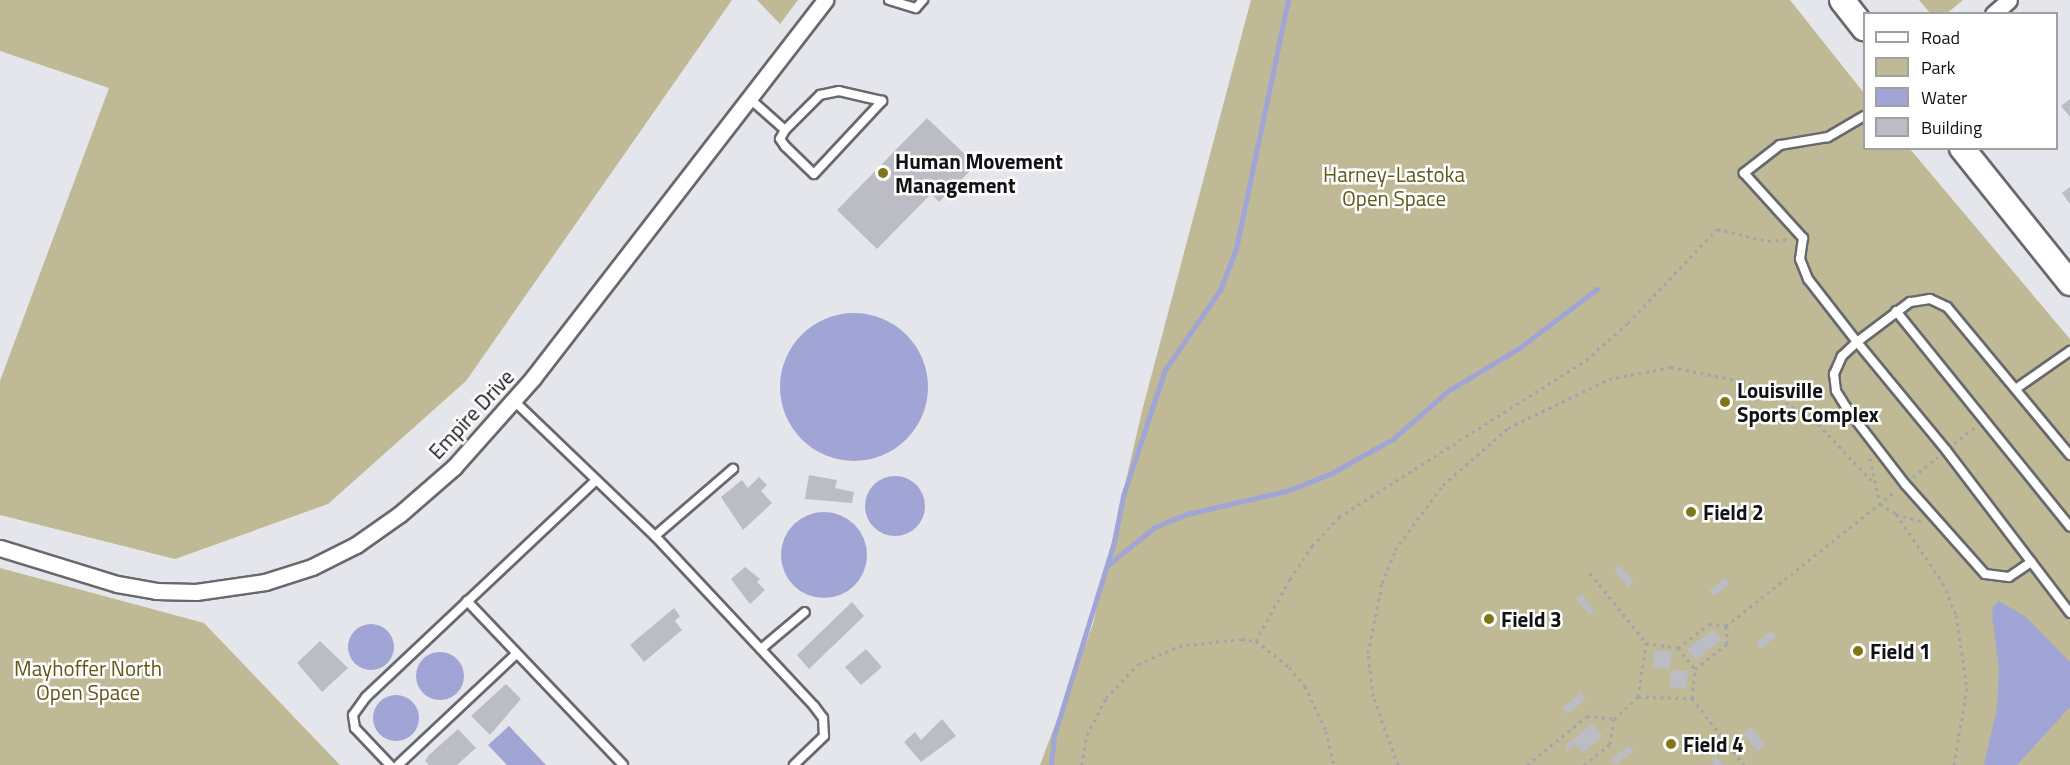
<!DOCTYPE html>
<style>
body{margin:0}
#map{position:relative;width:2070px;height:765px;overflow:hidden;background:#e5e6ec;font-family:"Titillium Web",sans-serif}
div>[style]{position:absolute}
.green>*{inset:0;background:#bfb995}
.water>*{inset:0;background:#a0a5d6}
.round{border-radius:50%}
.stream>*{height:4.5px;margin:-2.25px;padding:0 2.25px;transform-origin:2.25px;border-radius:2.25px;background:#a0a5d6}
.building>*{inset:0;background:#bcbdc4}
.path>*{height:3px;margin-top:-1.5px;transform-origin:0;background:repeating-linear-gradient(90deg,#a3a4a9 0 3px,transparent 0 7.5px)}
.roads{filter:drop-shadow(2px 0 #68696f) drop-shadow(-2px 0 #68696f) drop-shadow(0 2px #68696f) drop-shadow(0 -2px #68696f)}
.lane>*{height:8px;margin:-4px;padding:0 4px;transform-origin:4px;border-radius:4px;background:#fff}
.street>*{height:15px;margin:-7.5px;padding:0 7.5px;transform-origin:7.5px;border-radius:7.5px;background:#fff}
.primary>*{height:24px;margin:-12px;padding:0 12px;transform-origin:12px;border-radius:12px;background:#fff}
.dots>*{width:16px;height:16px;translate:-50% -50%;box-sizing:border-box;border:3px solid #fff;border-radius:50%}
span{translate:-50% -50%;white-space:nowrap;text-align:center;line-height:1.15;-webkit-text-stroke:5px #fff;paint-order:stroke}
.poi-label{font-size:21px;color:#111214;font-weight:700}
.left{translate:0 -50%;text-align:left}
.park-label{font-size:21px;color:#605719}
.street-label{font-size:21px;color:#111214}
.legend{position:absolute;left:1863px;top:12px;width:195px;height:138px;box-sizing:border-box;background:#fff;border:2px solid #a0a0a1;margin:0;padding:8px 10px;list-style:none;font-size:18px;color:#111214}
.legend li{display:flex;align-items:center;gap:12px;height:30px}
.legend b{width:30px;border:2px solid #a0a0a1}
</style>
<div id="map">
<div class="green">
<div style="clip-path:polygon(0 0,732px 0,466px 381px,328px 504px,175px 559px,0 515px,0 381px,109px 88px,0 51px)"></div>
<div style="clip-path:polygon(757px 0,798px 0,780px 24px)"></div>
<div style="clip-path:polygon(1251px 0,1790px 0,1864px 93px,1864px 148px,1910px 149px,2070px 339px,2070px 765px,1040px 765px,1093px 624px,1142px 411px)"></div>
<div style="clip-path:polygon(1919px 0,1963px 0,1946px 14px,1930px 13px)"></div>
<div style="clip-path:polygon(0 568px,204px 623px,340px 765px,0 765px)"></div>
</div>
<div class="water">
<div class="round" style="left:780px;top:313px;width:148px;height:148px"></div>
<div class="round" style="left:865px;top:476px;width:60px;height:60px"></div>
<div class="round" style="left:781px;top:512px;width:86px;height:86px"></div>
<div style="clip-path:polygon(1999px 601px,2026px 617px,2070px 662px,2070px 707px,2017px 765px,1984px 765px,1997px 708px,1999px 668px,1992px 615px,1993px 606px)"></div>
<div class="round" style="left:348px;top:624px;width:46px;height:46px"></div>
<div class="round" style="left:416px;top:652px;width:48px;height:48px"></div>
<div class="round" style="left:373px;top:695px;width:46px;height:46px"></div>
<div style="clip-path:polygon(509px 726px,546px 765px,507px 765px,488px 745px)"></div>
</div>
<div class="stream">
<div style="left:1108px;top:565px;width:60px;rotate:-39deg"></div>
<div style="left:1155px;top:527px;width:35px;rotate:-22deg"></div>
<div style="left:1187px;top:514px;width:103px;rotate:-13deg"></div>
<div style="left:1287px;top:491px;width:46px;rotate:-21.6deg"></div>
<div style="left:1330px;top:474px;width:72px;rotate:-29.1deg"></div>
<div style="left:1393px;top:439px;width:73px;rotate:-41.1deg"></div>
<div style="left:1448px;top:391px;width:82px;rotate:-31deg"></div>
<div style="left:1518px;top:349px;width:99px;rotate:-37.2deg"></div>
<div style="left:1051px;top:765px;width:29px;rotate:-84deg"></div>
<div style="left:1054px;top:736px;width:203px;rotate:-72.8deg"></div>
<div style="left:1114px;top:542px;width:47px;rotate:-78.9deg"></div>
<div style="left:1123px;top:496px;width:133px;rotate:-71.6deg"></div>
<div style="left:1165px;top:370px;width:97px;rotate:-55.5deg"></div>
<div style="left:1220px;top:290px;width:44px;rotate:-68.7deg"></div>
<div style="left:1236px;top:249px;width:254px;rotate:-78.2deg"></div>
</div>
<div class="building">
<div style="clip-path:polygon(2070px 99px,2070px 117px,2061px 106px)"></div>
<div style="clip-path:polygon(927px 118px,976px 165px,939px 202px,931px 194px,877px 249px,837px 210px)"></div>
<div style="clip-path:polygon(2070px 187px,2070px 204px,2062px 193px)"></div>
<div style="clip-path:polygon(809px 475px,837px 480px,835px 488px,854px 492px,852px 503px,805px 499px)"></div>
<div style="clip-path:polygon(759px 477px,767px 485px,761px 491px,772px 503px,743px 530px,721px 497px,742px 480px,748px 488px)"></div>
<div style="clip-path:polygon(1619px 565px,1634px 582px,1628px 587px,1614px 569px)"></div>
<div style="clip-path:polygon(745px 567px,760px 579px,757px 582px,765px 590px,750px 604px,731px 579px)"></div>
<div style="clip-path:polygon(1725px 578px,1730px 584px,1714px 596px,1709px 590px)"></div>
<div style="clip-path:polygon(1582px 594px,1594px 611px,1589px 615px,1576px 598px)"></div>
<div style="clip-path:polygon(852px 602px,864px 616px,809px 669px,797px 655px)"></div>
<div style="clip-path:polygon(674px 608px,680px 616px,675px 621px,682px 630px,644px 662px,630px 645px)"></div>
<div style="clip-path:polygon(1714px 629px,1722px 640px,1696px 660px,1687px 649px)"></div>
<div style="clip-path:polygon(1772px 631px,1776px 637px,1760px 649px,1756px 643px)"></div>
<div style="clip-path:polygon(320px 641px,348px 668px,322px 692px,297px 663px)"></div>
<div style="clip-path:polygon(866px 649px,882px 667px,861px 685px,845px 667px)"></div>
<div style="clip-path:polygon(1654px 650px,1672px 652px,1670px 669px,1653px 668px)"></div>
<div style="clip-path:polygon(1672px 670px,1688px 671px,1686px 689px,1670px 687px)"></div>
<div style="clip-path:polygon(506px 684px,521px 699px,490px 735px,471px 716px)"></div>
<div style="clip-path:polygon(1581px 693px,1586px 699px,1567px 714px,1562px 708px)"></div>
<div style="clip-path:polygon(942px 719px,956px 736px,921px 762px,904px 742px,915px 732px,921px 740px)"></div>
<div style="clip-path:polygon(1592px 723px,1603px 736px,1583px 753px,1575px 744px,1568px 750px,1565px 746px)"></div>
<div style="clip-path:polygon(1751px 727px,1765px 745px,1758px 751px,1743px 734px)"></div>
<div style="clip-path:polygon(458px 729px,476px 748px,457px 765px,429px 765px,425px 761px,429px 755px)"></div>
<div style="clip-path:polygon(1629px 745px,1634px 751px,1614px 765px,1611px 760px)"></div>
<div style="clip-path:polygon(1716px 756px,1724px 765px,1714px 765px,1710px 761px)"></div>
</div>
<div class="path">
<div style="left:1954px;top:443px;width:26px;rotate:-37deg"></div>
<div style="left:1870px;top:458px;width:47px;rotate:77.7deg"></div>
<div style="left:1880px;top:504px;width:19px;rotate:32deg"></div>
<div style="left:1896px;top:514px;width:26px;rotate:16deg"></div>
<div style="left:1913px;top:477px;width:32px;rotate:-39deg"></div>
<div style="left:1896px;top:514px;width:83px;rotate:55.7deg"></div>
<div style="left:1943px;top:583px;width:35px;rotate:68deg"></div>
<div style="left:1956px;top:615px;width:74px;rotate:81.4deg"></div>
<div style="left:1967px;top:688px;width:78px;rotate:99.6deg"></div>
<div style="left:1590px;top:573px;width:90px;rotate:51.3deg"></div>
<div style="left:1256px;top:641px;width:71px;rotate:-61.3deg"></div>
<div style="left:1290px;top:579px;width:40px;rotate:-56deg"></div>
<div style="left:1312px;top:546px;width:40px;rotate:-47deg"></div>
<div style="left:1339px;top:517px;width:293px;rotate:-32.4deg"></div>
<div style="left:1586px;top:360px;width:56px;rotate:-41.4deg"></div>
<div style="left:1628px;top:323px;width:129px;rotate:-46.6deg"></div>
<div style="left:1717px;top:229px;width:52px;rotate:13.2deg"></div>
<div style="left:1768px;top:241px;width:22px;rotate:-5deg"></div>
<div style="left:1678px;top:648px;width:27px;rotate:51deg"></div>
<div style="left:1638px;top:697px;width:54px;rotate:1.1deg"></div>
<div style="left:1692px;top:698px;width:29px;rotate:-84deg"></div>
<div style="left:1695px;top:669px;width:41px;rotate:-38deg"></div>
<div style="left:1727px;top:644px;width:18px;rotate:-93deg"></div>
<div style="left:1692px;top:698px;width:85px;rotate:52.2deg"></div>
<div style="left:1082px;top:765px;width:30px;rotate:-81deg"></div>
<div style="left:1087px;top:735px;width:42px;rotate:-62.8deg"></div>
<div style="left:1106px;top:698px;width:47px;rotate:-46.7deg"></div>
<div style="left:1138px;top:664px;width:45px;rotate:-23.7deg"></div>
<div style="left:1179px;top:646px;width:63px;rotate:-6.3deg"></div>
<div style="left:1242px;top:639px;width:14px;rotate:8deg"></div>
<div style="left:1256px;top:641px;width:42px;rotate:38.2deg"></div>
<div style="left:1289px;top:667px;width:25px;rotate:50deg"></div>
<div style="left:1305px;top:686px;width:50px;rotate:65deg"></div>
<div style="left:1326px;top:731px;width:35px;rotate:77deg"></div>
<div style="left:1398px;top:765px;width:73px;rotate:-109.9deg"></div>
<div style="left:1373px;top:696px;width:43px;rotate:-96.6deg"></div>
<div style="left:1368px;top:653px;width:71px;rotate:-78.7deg"></div>
<div style="left:1382px;top:583px;width:35px;rotate:-68deg"></div>
<div style="left:1395px;top:550px;width:81px;rotate:-53.6deg"></div>
<div style="left:1443px;top:485px;width:86px;rotate:-41.2deg"></div>
<div style="left:1508px;top:428px;width:112px;rotate:-25.9deg"></div>
<div style="left:1609px;top:379px;width:63px;rotate:-11deg"></div>
<div style="left:1671px;top:367px;width:72px;rotate:11.2deg"></div>
<div style="left:1742px;top:381px;width:34px;rotate:23deg"></div>
<div style="left:1773px;top:394px;width:54px;rotate:33.7deg"></div>
<div style="left:1818px;top:424px;width:80px;rotate:46.5deg"></div>
<div style="left:1527px;top:765px;width:77px;rotate:-39.2deg"></div>
<div style="left:1587px;top:716px;width:27px;rotate:6deg"></div>
<div style="left:1614px;top:719px;width:33px;rotate:-43deg"></div>
<div style="left:1638px;top:697px;width:55px;rotate:-81.6deg"></div>
<div style="left:1646px;top:643px;width:32px;rotate:9deg"></div>
<div style="left:1678px;top:648px;width:39px;rotate:-38deg"></div>
<div style="left:1709px;top:624px;width:17px;rotate:7deg"></div>
<div style="left:1726px;top:626px;width:217px;rotate:-38.5deg"></div>
<div style="left:1584px;top:765px;width:33px;rotate:-39deg"></div>
<div style="left:1610px;top:744px;width:25px;rotate:-81deg"></div>
</div>
<div class="roads">
<div class="lane">
<div style="left:889px;top:0;width:28px;rotate:17deg"></div>
<div style="left:916px;top:8px;width:11px;rotate:-49deg"></div>
<div style="left:749px;top:98px;width:48px;rotate:41.6deg"></div>
<div style="left:785px;top:130px;width:10px;rotate:119deg"></div>
<div style="left:780px;top:139px;width:9px;rotate:54deg"></div>
<div style="left:785px;top:146px;width:40px;rotate:44deg"></div>
<div style="left:814px;top:174px;width:100px;rotate:-47deg"></div>
<div style="left:882px;top:101px;width:44px;rotate:-166.9deg"></div>
<div style="left:839px;top:91px;width:19px;rotate:168deg"></div>
<div style="left:820px;top:95px;width:49px;rotate:135deg"></div>
<div style="left:1864px;top:116px;width:42px;rotate:149.7deg"></div>
<div style="left:1828px;top:137px;width:49px;rotate:170.5deg"></div>
<div style="left:1780px;top:145px;width:46px;rotate:142.1deg"></div>
<div style="left:1744px;top:173px;width:88px;rotate:47.8deg"></div>
<div style="left:1803px;top:238px;width:21px;rotate:98deg"></div>
<div style="left:1800px;top:259px;width:22px;rotate:68deg"></div>
<div style="left:1808px;top:279px;width:80px;rotate:52.1deg"></div>
<div style="left:1857px;top:342px;width:21px;rotate:137deg"></div>
<div style="left:1842px;top:356px;width:20px;rotate:114deg"></div>
<div style="left:1834px;top:374px;width:17px;rotate:83deg"></div>
<div style="left:1836px;top:391px;width:22px;rotate:58deg"></div>
<div style="left:1848px;top:410px;width:93px;rotate:52.4deg"></div>
<div style="left:1905px;top:484px;width:120px;rotate:48.4deg"></div>
<div style="left:1985px;top:574px;width:24px;rotate:7deg"></div>
<div style="left:2009px;top:577px;width:27px;rotate:-34deg"></div>
<div style="left:1896px;top:311px;width:277px;rotate:51.1deg"></div>
<div style="left:2017px;top:388px;width:65px;rotate:-34.9deg"></div>
<div style="left:513px;top:400px;width:197px;rotate:43.8deg"></div>
<div style="left:655px;top:536px;width:233px;rotate:46.9deg"></div>
<div style="left:814px;top:706px;width:15px;rotate:53deg"></div>
<div style="left:823px;top:718px;width:18px;rotate:87deg"></div>
<div style="left:824px;top:736px;width:42px;rotate:136deg"></div>
<div style="left:2070px;top:455px;width:192px;rotate:-129.7deg"></div>
<div style="left:1947px;top:307px;width:19px;rotate:-155deg"></div>
<div style="left:1930px;top:299px;width:20px;rotate:171deg"></div>
<div style="left:1910px;top:302px;width:66px;rotate:143deg"></div>
<div style="left:1857px;top:342px;width:140px;rotate:50.5deg"></div>
<div style="left:1946px;top:450px;width:205px;rotate:52.7deg"></div>
<div style="left:655px;top:536px;width:103px;rotate:-40.7deg"></div>
<div style="left:467px;top:601px;width:226px;rotate:46.4deg"></div>
<div style="left:761px;top:649px;width:57px;rotate:-40.1deg"></div>
<div style="left:390px;top:765px;width:51px;rotate:-133.4deg"></div>
<div style="left:355px;top:728px;width:13px;rotate:-99deg"></div>
<div style="left:353px;top:715px;width:22px;rotate:-54deg"></div>
<div style="left:366px;top:697px;width:316px;rotate:-43.3deg"></div>
<div style="left:398px;top:765px;width:161px;rotate:-43.2deg"></div>
</div>
<div class="street">
<div style="left:1993px;top:14px;width:21px;rotate:-41deg"></div>
<div style="left:0;top:548px;width:122px;rotate:17.1deg"></div>
<div style="left:117px;top:584px;width:40px;rotate:10deg"></div>
<div style="left:156px;top:591px;width:40px;rotate:1.4deg"></div>
<div style="left:196px;top:592px;width:70px;rotate:-8.2deg"></div>
<div style="left:265px;top:582px;width:49px;rotate:-17.7deg"></div>
<div style="left:312px;top:567px;width:49px;rotate:-26.6deg"></div>
<div style="left:356px;top:545px;width:54px;rotate:-35.2deg"></div>
<div style="left:400px;top:514px;width:72px;rotate:-41deg"></div>
<div style="left:454px;top:467px;width:119px;rotate:-48.4deg"></div>
<div style="left:533px;top:378px;width:478px;rotate:-52.3deg"></div>
</div>
<div class="primary">
<div style="left:1842px;top:0;width:36px;rotate:52deg"></div>
<div style="left:1962px;top:148px;width:173px;rotate:51.3deg"></div>
</div>
</div>
<div class="dots">
<div style="left:883px;top:173px;background:#827518"></div>
<div style="left:1725px;top:402px;background:#827518"></div>
<div style="left:1691px;top:512px;background:#827518"></div>
<div style="left:1489px;top:619px;background:#827518"></div>
<div style="left:1858px;top:651px;background:#827518"></div>
<div style="left:1671px;top:744px;background:#827518"></div>
</div>
<div class="poi-label">
<span class="left" style="left:895px;top:173px">Human Movement<br>Management</span>
<span class="left" style="left:1737px;top:402px">Louisville<br>Sports Complex</span>
<span class="left" style="left:1703px;top:512px">Field 2</span>
<span class="left" style="left:1501px;top:619px">Field 3</span>
<span class="left" style="left:1870px;top:651px">Field 1</span>
<span class="left" style="left:1683px;top:744px">Field 4</span>
</div>
<div class="park-label">
<span style="left:1394px;top:186px">Harney-Lastoka<br>Open Space</span>
<span style="left:88px;top:680px">Mayhoffer North<br>Open Space</span>
</div>
<div class="street-label">
<span style="left:471px;top:414px;rotate:-47deg">Empire Drive</span>
</div>
<ul class="legend">
<li><b style="height:8px;background:#fff"></b>Road</li>
<li><b style="height:16px;background:#bfb995"></b>Park</li>
<li><b style="height:16px;background:#a0a5d6"></b>Water</li>
<li><b style="height:16px;background:#bcbdc4"></b>Building</li>
</ul>
</div>
